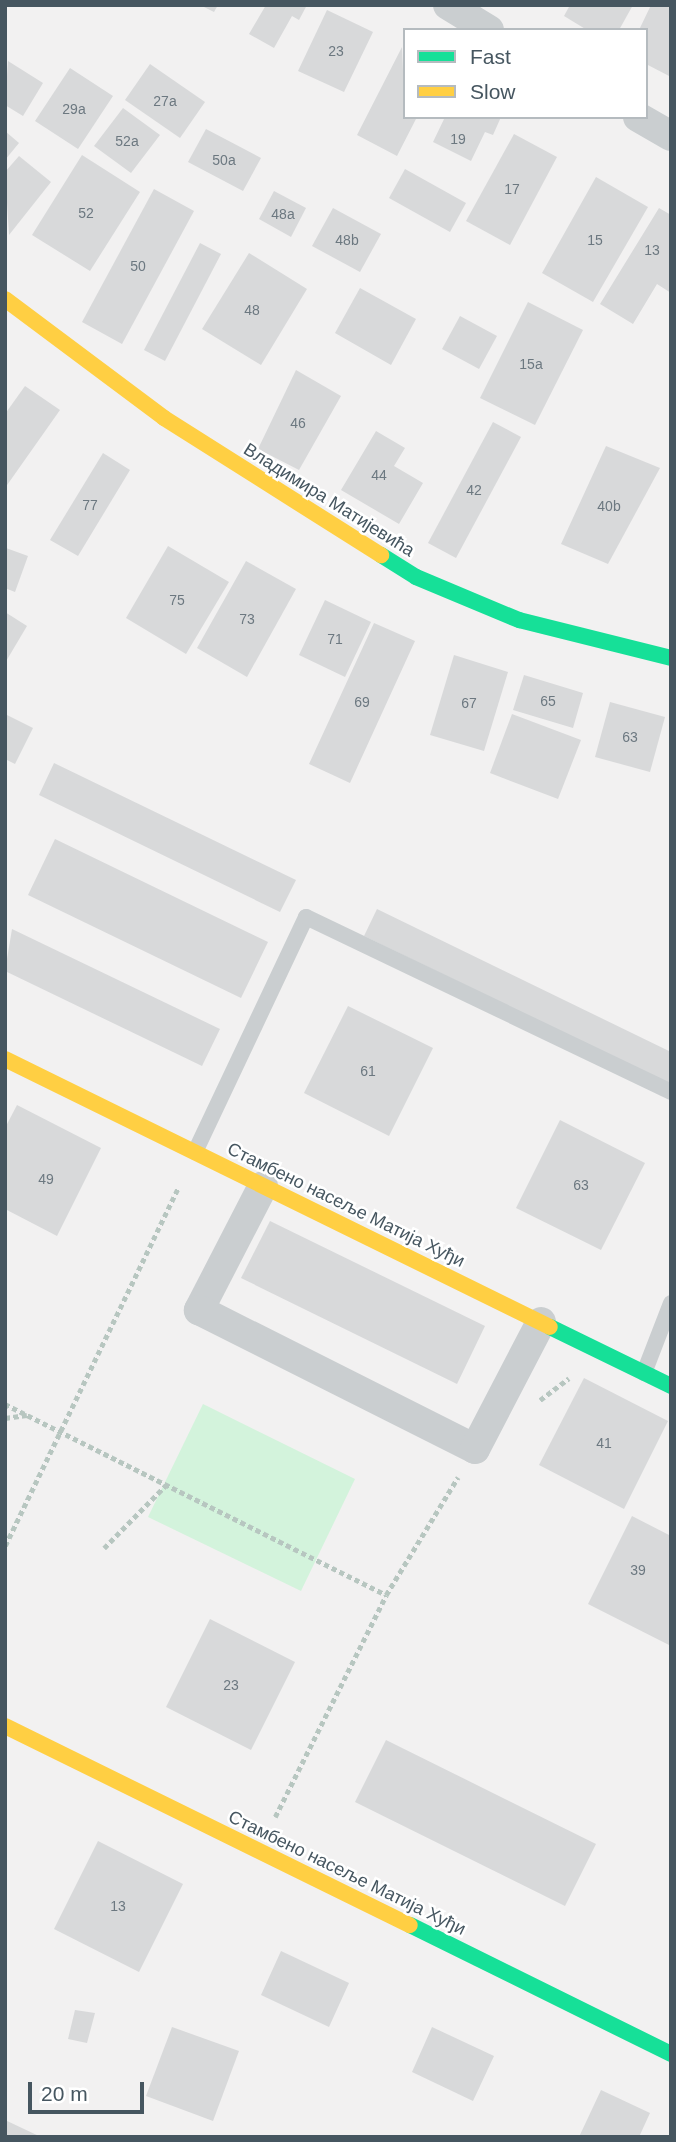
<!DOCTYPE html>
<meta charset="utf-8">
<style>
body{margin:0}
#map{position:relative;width:676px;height:2142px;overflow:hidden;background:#f2f1f1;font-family:Helvetica,sans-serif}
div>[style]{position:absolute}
.green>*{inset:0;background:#d3f3dc}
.building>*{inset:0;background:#d8d9da}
.path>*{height:4.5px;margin-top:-2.25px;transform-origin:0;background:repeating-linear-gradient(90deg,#b7c6c0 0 5px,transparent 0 8.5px)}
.lane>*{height:16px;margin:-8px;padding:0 8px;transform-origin:8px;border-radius:8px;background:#caced0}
.street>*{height:30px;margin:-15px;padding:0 15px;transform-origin:15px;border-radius:15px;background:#caced0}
.fast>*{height:16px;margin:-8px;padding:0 8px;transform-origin:8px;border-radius:8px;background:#16e098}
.slow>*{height:16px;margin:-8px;padding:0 8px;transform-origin:8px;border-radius:8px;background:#ffcf43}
span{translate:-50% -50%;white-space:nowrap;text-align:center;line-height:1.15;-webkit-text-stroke:5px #fff;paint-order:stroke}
.number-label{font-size:14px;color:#6c7880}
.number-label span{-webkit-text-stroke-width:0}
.street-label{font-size:18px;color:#465660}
.frame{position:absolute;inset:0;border:7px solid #465660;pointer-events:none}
.legend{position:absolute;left:403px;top:28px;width:245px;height:91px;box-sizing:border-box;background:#fff;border:2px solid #b5bbbf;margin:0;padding:9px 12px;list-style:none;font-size:21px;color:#465660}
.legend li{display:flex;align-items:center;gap:14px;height:35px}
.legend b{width:35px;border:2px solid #b5bbbf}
.scale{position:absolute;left:28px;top:2082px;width:116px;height:32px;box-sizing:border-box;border:4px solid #465660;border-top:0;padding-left:9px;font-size:21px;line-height:24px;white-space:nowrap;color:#465660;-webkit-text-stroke:5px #fff;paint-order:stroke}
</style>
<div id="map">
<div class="green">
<div style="clip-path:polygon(203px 1404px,355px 1479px,301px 1591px,148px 1517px)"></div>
</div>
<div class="building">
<div style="clip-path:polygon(200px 5px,218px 5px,214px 12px)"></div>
<div style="clip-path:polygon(266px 5px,307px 5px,299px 20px,292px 16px,274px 48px,249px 34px)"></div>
<div style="clip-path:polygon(570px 5px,633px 5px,619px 30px,587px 30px,564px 16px)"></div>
<div style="clip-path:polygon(651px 5px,671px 6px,671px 77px,646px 64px,646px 30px,639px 30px)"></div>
<div style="clip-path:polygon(327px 10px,373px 32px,344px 92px,298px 71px)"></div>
<div style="clip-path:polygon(402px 47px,405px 117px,417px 117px,397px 156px,357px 135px)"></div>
<div style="clip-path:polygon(8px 61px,43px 83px,23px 116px,5px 105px)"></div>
<div style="clip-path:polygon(150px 64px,205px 102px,180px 138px,125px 100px)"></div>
<div style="clip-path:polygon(70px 68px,113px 96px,78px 149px,35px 121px)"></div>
<div style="clip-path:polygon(123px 108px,160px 135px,131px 173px,94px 146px)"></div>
<div style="clip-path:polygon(445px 117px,501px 117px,493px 135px,485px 132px,471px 161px,433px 142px)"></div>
<div style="clip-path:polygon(206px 129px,261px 158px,243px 191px,188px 162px)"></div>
<div style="clip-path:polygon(5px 131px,19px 143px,5px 160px)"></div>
<div style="clip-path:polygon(514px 134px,557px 157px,510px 245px,466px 221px)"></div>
<div style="clip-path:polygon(82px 155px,140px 192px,90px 271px,32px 235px)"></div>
<div style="clip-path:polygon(19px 156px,51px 182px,9px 235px,5px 172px)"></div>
<div style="clip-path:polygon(405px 169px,466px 203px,450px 232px,389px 198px)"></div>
<div style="clip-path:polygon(596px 177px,648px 207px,593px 302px,542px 273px)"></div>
<div style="clip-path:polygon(154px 189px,194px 211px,122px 344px,82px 322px)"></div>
<div style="clip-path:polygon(274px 191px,306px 208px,291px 237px,259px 219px)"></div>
<div style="clip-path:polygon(333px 208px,381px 234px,360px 272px,312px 246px)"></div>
<div style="clip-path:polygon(659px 208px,671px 215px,671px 293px,657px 284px,633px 324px,600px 304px)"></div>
<div style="clip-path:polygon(200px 243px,221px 254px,165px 361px,144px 350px)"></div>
<div style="clip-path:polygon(249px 253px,307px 289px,261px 365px,202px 329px)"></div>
<div style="clip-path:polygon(360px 288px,416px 319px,391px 365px,335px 333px)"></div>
<div style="clip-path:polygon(528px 302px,583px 330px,535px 425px,480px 398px)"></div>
<div style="clip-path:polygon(460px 316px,497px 336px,479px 369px,442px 349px)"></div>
<div style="clip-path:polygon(296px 370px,341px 396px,299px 470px,258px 449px)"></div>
<div style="clip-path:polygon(25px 386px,60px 410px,5px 488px,5px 414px)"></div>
<div style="clip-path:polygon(493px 422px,521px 437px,456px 558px,428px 543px)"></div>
<div style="clip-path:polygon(376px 431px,405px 448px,394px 466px,423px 483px,399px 524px,341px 490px)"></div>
<div style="clip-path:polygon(606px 446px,660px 468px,608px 564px,561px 544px)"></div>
<div style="clip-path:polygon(103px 453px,130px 470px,78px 556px,50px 540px)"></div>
<div style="clip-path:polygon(168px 546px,229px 582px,186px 654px,126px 618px)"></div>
<div style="clip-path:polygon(6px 548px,28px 556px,15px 592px,5px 588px)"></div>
<div style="clip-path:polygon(246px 561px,296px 589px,247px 677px,197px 648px)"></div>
<div style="clip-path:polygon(325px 600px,371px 622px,345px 677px,299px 655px)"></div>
<div style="clip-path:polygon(5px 612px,27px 626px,5px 663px)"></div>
<div style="clip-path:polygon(374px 623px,415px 641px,350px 783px,309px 764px)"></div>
<div style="clip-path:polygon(454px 655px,508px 672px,484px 751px,430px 735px)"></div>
<div style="clip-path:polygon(524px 675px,583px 693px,573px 728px,513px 710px)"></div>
<div style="clip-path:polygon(610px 702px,665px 717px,650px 772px,595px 757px)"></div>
<div style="clip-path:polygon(5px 714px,33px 728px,15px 764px,5px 759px)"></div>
<div style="clip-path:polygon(512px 714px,581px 740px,558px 799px,490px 773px)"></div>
<div style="clip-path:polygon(54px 763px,296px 880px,280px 912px,39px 795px)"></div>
<div style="clip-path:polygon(55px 839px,268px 942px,241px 998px,28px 895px)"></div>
<div style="clip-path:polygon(377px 909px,671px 1052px,671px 1085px,364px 936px)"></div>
<div style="clip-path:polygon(12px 929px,220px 1029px,202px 1066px,5px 971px)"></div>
<div style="clip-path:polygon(348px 1006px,433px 1048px,389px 1136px,304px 1093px)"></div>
<div style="clip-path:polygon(17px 1105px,101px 1148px,57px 1236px,5px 1209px,5px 1128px)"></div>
<div style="clip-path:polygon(560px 1120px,645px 1163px,601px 1250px,516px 1208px)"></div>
<div style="clip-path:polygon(270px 1221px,485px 1326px,457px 1384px,241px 1278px)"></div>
<div style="clip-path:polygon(584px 1378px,668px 1421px,624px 1509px,539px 1465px)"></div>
<div style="clip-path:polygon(632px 1516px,671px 1536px,671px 1646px,588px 1604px)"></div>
<div style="clip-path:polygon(210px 1619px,295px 1662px,251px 1750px,166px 1707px)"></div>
<div style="clip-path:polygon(386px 1740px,596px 1844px,565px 1906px,355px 1802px)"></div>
<div style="clip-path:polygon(98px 1841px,183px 1884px,139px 1972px,54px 1929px)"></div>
<div style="clip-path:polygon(281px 1951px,349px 1983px,329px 2027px,261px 1995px)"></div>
<div style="clip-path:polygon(75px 2010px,95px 2013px,87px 2043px,68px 2039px)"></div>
<div style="clip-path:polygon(172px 2027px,239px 2051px,213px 2121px,146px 2096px)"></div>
<div style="clip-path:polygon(432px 2027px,494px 2056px,473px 2101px,412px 2072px)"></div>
<div style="clip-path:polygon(601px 2090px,650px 2113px,639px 2137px,579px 2137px)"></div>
<div style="clip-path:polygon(5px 2120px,41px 2137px,5px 2137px)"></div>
</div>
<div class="path">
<div style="left:540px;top:1400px;width:36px;rotate:-37deg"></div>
<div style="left:5px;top:1404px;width:426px;rotate:26.6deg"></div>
<div style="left:5px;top:1418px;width:22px;rotate:-8deg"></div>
<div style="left:5px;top:1546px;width:398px;rotate:-64.2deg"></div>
<div style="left:104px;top:1548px;width:88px;rotate:-45.5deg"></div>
<div style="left:275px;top:1817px;width:248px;rotate:-63.4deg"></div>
<div style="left:386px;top:1595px;width:138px;rotate:-58.6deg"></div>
</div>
<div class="lane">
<div style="left:195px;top:1152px;width:260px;rotate:-64.7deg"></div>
<div style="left:306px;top:917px;width:405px;rotate:25.6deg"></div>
<div style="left:644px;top:1373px;width:75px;rotate:-68.9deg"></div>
</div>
<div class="street">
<div style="left:448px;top:5px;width:48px;rotate:31.4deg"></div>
<div style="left:638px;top:117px;width:38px;rotate:30deg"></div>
<div style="left:263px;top:1186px;width:140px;rotate:117.3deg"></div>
<div style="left:199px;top:1310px;width:309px;rotate:26.7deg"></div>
<div style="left:475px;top:1449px;width:143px;rotate:-62.5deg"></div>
</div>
<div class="fast">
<div style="left:381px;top:555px;width:41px;rotate:32.2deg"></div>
<div style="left:416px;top:577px;width:112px;rotate:22.7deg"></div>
<div style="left:519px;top:620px;width:157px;rotate:14deg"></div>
<div style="left:550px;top:1327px;width:135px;rotate:26deg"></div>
<div style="left:410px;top:1925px;width:291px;rotate:26.3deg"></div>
</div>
<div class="slow">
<div style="left:5px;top:299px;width:199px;rotate:36.8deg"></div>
<div style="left:164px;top:418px;width:257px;rotate:32.3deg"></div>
<div style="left:5px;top:1059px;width:607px;rotate:26.19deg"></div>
<div style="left:5px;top:1726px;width:451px;rotate:26.2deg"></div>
</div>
<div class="number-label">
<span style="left:336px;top:51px">23</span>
<span style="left:165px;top:101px">27a</span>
<span style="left:74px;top:109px">29a</span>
<span style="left:458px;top:139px">19</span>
<span style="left:127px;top:141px">52a</span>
<span style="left:224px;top:160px">50a</span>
<span style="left:512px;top:189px">17</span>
<span style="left:86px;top:213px">52</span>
<span style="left:283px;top:214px">48a</span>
<span style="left:347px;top:240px">48b</span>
<span style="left:595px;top:240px">15</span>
<span style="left:652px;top:250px">13</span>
<span style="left:138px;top:266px">50</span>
<span style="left:252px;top:310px">48</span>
<span style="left:531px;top:364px">15a</span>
<span style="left:298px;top:423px">46</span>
<span style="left:379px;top:475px">44</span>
<span style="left:474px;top:490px">42</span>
<span style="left:90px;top:505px">77</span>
<span style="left:609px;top:506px">40b</span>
<span style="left:177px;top:600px">75</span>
<span style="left:247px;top:619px">73</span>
<span style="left:335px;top:639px">71</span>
<span style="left:548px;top:701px">65</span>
<span style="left:362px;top:702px">69</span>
<span style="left:469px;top:703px">67</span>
<span style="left:630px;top:737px">63</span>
<span style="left:368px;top:1071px">61</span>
<span style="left:46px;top:1179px">49</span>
<span style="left:581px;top:1185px">63</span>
<span style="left:604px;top:1443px">41</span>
<span style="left:638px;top:1570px">39</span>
<span style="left:231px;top:1685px">23</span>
<span style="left:118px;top:1906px">13</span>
</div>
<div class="street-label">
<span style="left:329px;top:500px;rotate:32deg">Владимира Матијевића</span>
<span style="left:346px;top:1205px;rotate:26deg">Стамбено насеље Матија Хуђи</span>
<span style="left:347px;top:1873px;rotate:26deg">Стамбено насеље Матија Хуђи</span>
</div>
<div class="frame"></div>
<ul class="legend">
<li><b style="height:9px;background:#16e098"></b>Fast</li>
<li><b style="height:9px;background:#ffcf43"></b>Slow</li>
</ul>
<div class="scale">20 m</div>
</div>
